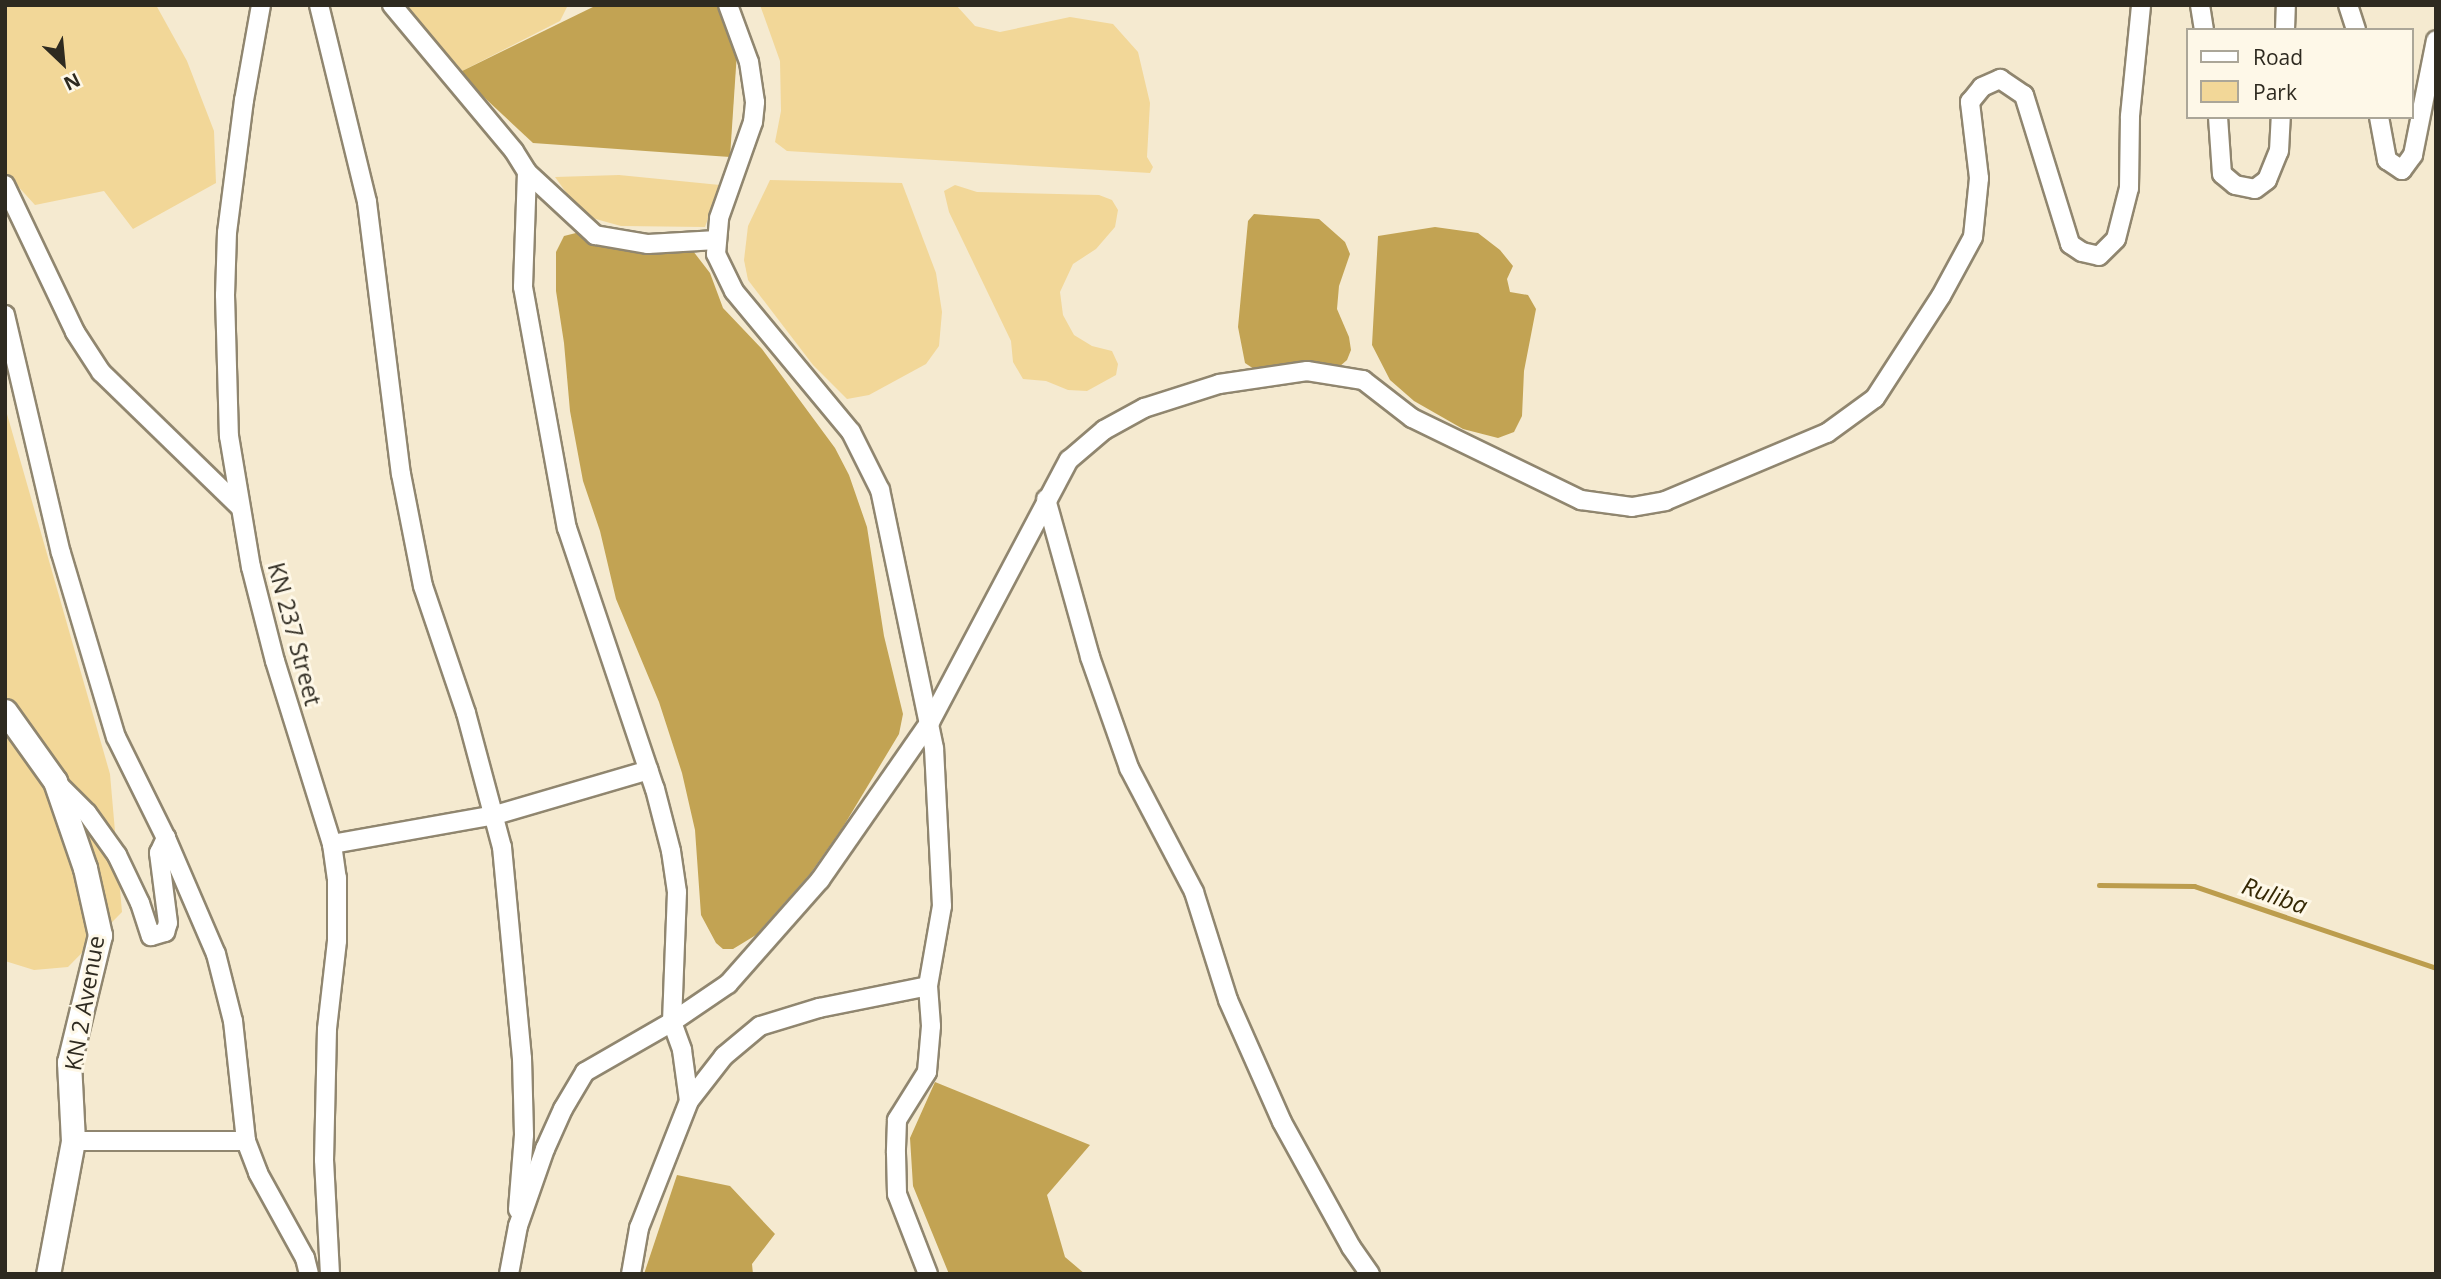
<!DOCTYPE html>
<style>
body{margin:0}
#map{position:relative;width:2441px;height:1279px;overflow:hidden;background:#f5ead0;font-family:"Open Sans",sans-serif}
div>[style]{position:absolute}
.green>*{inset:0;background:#f2d798}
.forest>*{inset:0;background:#c2a353}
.stream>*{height:4.5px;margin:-2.25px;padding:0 2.25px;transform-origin:2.25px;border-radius:2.25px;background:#bc9d4d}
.roads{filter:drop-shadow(2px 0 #90866f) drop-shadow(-2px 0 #90866f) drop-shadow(0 2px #90866f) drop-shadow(0 -2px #90866f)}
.minor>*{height:18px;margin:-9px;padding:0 9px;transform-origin:9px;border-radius:9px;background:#fff}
.major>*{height:23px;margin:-11.5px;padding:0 11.5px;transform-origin:11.5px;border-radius:11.5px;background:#fff}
span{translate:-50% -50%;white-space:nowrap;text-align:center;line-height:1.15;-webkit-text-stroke:6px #fef8e8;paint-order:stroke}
.street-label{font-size:23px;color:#2e2a20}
.water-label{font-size:24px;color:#342703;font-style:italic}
.frame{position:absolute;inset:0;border:7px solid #2e2a20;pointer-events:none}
.legend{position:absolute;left:2186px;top:28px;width:228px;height:91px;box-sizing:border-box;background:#fef8e8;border:2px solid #aba698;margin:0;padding:9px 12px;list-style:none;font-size:21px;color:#2e2a20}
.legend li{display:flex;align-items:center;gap:14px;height:35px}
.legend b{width:35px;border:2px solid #aba698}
.north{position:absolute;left:28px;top:28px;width:70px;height:70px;-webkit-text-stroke:5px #fef8e8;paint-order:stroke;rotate:154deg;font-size:19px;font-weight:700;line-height:28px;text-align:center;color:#2e2a20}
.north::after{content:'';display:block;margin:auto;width:24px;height:32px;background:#2e2a20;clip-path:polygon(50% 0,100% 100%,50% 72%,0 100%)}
</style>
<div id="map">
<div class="green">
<div style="clip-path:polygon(5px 5px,156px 5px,187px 61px,214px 131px,216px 183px,133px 229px,104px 191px,35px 205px,5px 172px)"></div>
<div style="clip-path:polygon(400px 5px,568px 5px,560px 21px,458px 73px)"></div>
<div style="clip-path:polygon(760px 5px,956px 5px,975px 26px,1000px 32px,1070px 17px,1113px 24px,1138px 52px,1150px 103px,1147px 157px,1153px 167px,1150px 173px,787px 151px,775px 142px,781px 111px,780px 61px)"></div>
<div style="clip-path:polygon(619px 175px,720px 185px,705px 227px,621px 226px,592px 218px,573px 202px,555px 177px)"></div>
<div style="clip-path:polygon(770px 180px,902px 183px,936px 273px,942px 312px,939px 346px,926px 364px,869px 395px,847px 399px,813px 365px,748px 280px,744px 260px,748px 226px)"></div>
<div style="clip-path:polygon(955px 185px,977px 192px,1099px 195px,1112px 200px,1118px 210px,1115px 227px,1096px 249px,1073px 264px,1060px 292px,1063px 315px,1074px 335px,1092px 346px,1112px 351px,1118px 364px,1116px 375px,1087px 391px,1068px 390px,1046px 381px,1023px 379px,1013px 362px,1011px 341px,949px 212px,944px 191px)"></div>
<div style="clip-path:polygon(5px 407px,110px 774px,122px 912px,68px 967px,34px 970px,5px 961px)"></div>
</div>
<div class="forest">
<div style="clip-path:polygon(597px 5px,720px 5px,737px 52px,730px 157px,533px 143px,458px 73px)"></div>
<div style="clip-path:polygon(1254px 214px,1319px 219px,1345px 242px,1350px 254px,1339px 286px,1337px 309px,1349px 337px,1351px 350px,1347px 360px,1339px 367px,1321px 371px,1260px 373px,1245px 363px,1238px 327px,1248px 221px)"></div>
<div style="clip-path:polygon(1435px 227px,1478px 233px,1500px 250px,1513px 266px,1507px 279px,1510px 292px,1528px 295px,1536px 309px,1524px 371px,1522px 416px,1514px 432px,1498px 438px,1463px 429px,1414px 401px,1390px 380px,1372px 345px,1378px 236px)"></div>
<div style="clip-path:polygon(580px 232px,653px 250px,693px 251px,710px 273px,723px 308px,762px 349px,835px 448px,849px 475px,867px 527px,884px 636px,903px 714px,899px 734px,843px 827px,810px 874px,756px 935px,733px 949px,723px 949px,716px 943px,701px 915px,695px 830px,682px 773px,659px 702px,616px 599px,600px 531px,583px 481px,570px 411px,564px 343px,556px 291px,556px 252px,564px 236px)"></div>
<div style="clip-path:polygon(935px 1082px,1090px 1145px,1047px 1195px,1065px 1257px,1085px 1274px,949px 1274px,913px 1186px,910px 1138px)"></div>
<div style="clip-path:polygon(677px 1175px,730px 1186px,775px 1234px,752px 1264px,753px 1274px,644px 1274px)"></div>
</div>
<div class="stream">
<div style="left:2099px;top:885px;width:95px;rotate:0.6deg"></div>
<div style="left:2194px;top:886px;width:256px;rotate:18.7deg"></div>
</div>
<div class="roads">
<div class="minor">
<div style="left:261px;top:5px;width:97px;rotate:100.1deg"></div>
<div style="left:244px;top:100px;width:133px;rotate:97.3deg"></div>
<div style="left:227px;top:232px;width:63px;rotate:91.8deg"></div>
<div style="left:225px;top:295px;width:141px;rotate:88.4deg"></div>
<div style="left:229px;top:436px;width:133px;rotate:80.5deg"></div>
<div style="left:251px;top:567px;width:97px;rotate:75.7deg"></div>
<div style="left:275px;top:661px;width:192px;rotate:72.7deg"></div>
<div style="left:332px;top:844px;width:34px;rotate:82deg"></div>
<div style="left:337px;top:878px;width:63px;rotate:90deg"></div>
<div style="left:337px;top:941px;width:89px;rotate:96.5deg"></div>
<div style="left:327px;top:1029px;width:131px;rotate:91.3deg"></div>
<div style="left:324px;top:1160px;width:114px;rotate:87deg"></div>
<div style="left:319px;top:5px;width:203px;rotate:76.3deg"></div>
<div style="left:367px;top:202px;width:274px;rotate:82.9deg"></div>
<div style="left:401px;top:474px;width:114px;rotate:78.9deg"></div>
<div style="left:423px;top:586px;width:134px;rotate:71.3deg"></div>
<div style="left:466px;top:713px;width:139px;rotate:75deg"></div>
<div style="left:502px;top:847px;width:212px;rotate:84.6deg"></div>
<div style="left:522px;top:1058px;width:77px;rotate:88.5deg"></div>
<div style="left:524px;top:1135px;width:75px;rotate:94.6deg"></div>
<div style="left:392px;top:5px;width:190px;rotate:50.1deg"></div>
<div style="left:514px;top:151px;width:25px;rotate:58deg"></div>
<div style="left:527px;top:172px;width:115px;rotate:92deg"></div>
<div style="left:523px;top:287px;width:245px;rotate:79.7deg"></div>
<div style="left:567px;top:528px;width:275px;rotate:71.4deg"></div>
<div style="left:655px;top:789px;width:64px;rotate:75.5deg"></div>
<div style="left:671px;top:851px;width:41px;rotate:81.7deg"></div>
<div style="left:677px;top:892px;width:130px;rotate:92.2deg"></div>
<div style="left:672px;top:1022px;width:30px;rotate:70deg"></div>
<div style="left:682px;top:1050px;width:51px;rotate:82.2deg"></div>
<div style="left:2200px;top:5px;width:25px;rotate:81deg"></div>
<div style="left:2348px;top:5px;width:26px;rotate:72deg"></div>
<div style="left:2285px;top:30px;width:25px;rotate:-88deg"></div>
<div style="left:2218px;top:117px;width:57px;rotate:86deg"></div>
<div style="left:2222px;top:174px;width:17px;rotate:40deg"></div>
<div style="left:2235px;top:185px;width:20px;rotate:11deg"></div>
<div style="left:2255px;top:189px;width:15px;rotate:-37deg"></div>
<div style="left:2267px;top:180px;width:31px;rotate:-68deg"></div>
<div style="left:2279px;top:151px;width:34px;rotate:-87deg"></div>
<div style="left:2379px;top:117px;width:44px;rotate:79.5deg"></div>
<div style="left:2387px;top:160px;width:18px;rotate:34deg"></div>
<div style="left:2402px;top:170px;width:19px;rotate:-54deg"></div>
<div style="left:2413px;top:155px;width:117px;rotate:-78.7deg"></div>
<div style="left:527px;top:172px;width:93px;rotate:42.8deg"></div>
<div style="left:595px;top:235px;width:54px;rotate:9.6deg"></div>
<div style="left:648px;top:244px;width:69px;rotate:-3.3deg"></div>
<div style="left:5px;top:185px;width:163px;rotate:64.5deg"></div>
<div style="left:75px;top:332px;width:48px;rotate:57deg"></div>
<div style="left:101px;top:372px;width:192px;rotate:44.2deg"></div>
<div style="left:5px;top:315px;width:244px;rotate:76.8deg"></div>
<div style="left:61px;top:553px;width:192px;rotate:73.4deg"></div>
<div style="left:116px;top:737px;width:113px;rotate:63.7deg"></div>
<div style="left:166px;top:838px;width:126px;rotate:66.7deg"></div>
<div style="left:216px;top:954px;width:69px;rotate:75.8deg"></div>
<div style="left:233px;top:1021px;width:121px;rotate:83.8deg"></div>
<div style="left:246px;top:1141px;width:34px;rotate:69deg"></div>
<div style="left:258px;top:1173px;width:97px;rotate:61.1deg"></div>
<div style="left:305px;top:1258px;width:16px;rotate:76deg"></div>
<div style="left:1046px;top:499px;width:164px;rotate:74.4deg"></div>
<div style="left:1090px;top:657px;width:118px;rotate:70.6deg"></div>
<div style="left:1129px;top:768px;width:140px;rotate:62.3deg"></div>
<div style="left:1194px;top:892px;width:113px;rotate:72.5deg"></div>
<div style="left:1228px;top:1000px;width:133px;rotate:66.1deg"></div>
<div style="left:1282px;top:1122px;width:143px;rotate:61.1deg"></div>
<div style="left:1351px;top:1247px;width:33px;rotate:55deg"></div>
<div style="left:60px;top:786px;width:38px;rotate:45deg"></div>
<div style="left:87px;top:813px;width:52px;rotate:54.5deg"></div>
<div style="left:117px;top:855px;width:53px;rotate:64.4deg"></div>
<div style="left:140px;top:903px;width:35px;rotate:72deg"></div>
<div style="left:151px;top:936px;width:15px;rotate:-16deg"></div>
<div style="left:165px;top:932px;width:9px;rotate:-72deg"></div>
<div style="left:168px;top:923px;width:71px;rotate:-97.3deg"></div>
<div style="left:159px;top:853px;width:17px;rotate:-65deg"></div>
<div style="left:332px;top:844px;width:166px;rotate:-10.1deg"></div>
<div style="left:495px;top:815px;width:160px;rotate:-16.3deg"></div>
<div style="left:928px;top:986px;width:40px;rotate:85.7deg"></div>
<div style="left:931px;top:1026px;width:46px;rotate:95deg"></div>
<div style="left:927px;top:1072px;width:57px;rotate:122deg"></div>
<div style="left:897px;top:1120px;width:33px;rotate:92deg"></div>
<div style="left:896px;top:1153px;width:41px;rotate:88.6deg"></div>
<div style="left:897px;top:1194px;width:86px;rotate:68.8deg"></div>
<div style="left:73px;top:1141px;width:173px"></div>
<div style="left:509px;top:1274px;width:49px;rotate:-79.4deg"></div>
<div style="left:518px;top:1226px;width:82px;rotate:-70.7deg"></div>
<div style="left:545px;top:1149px;width:44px;rotate:-65.8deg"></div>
<div style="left:563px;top:1109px;width:43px;rotate:-59.3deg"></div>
<div style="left:585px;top:1072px;width:100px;rotate:-29.9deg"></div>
<div style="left:672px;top:1022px;width:68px;rotate:-34.2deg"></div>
<div style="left:728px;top:984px;width:139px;rotate:-48.5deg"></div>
<div style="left:820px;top:880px;width:193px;rotate:-55.2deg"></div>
<div style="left:930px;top:722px;width:297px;rotate:-62.1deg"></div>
<div style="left:1069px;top:460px;width:46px;rotate:-40.6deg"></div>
<div style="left:1104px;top:430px;width:46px;rotate:-28.8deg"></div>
<div style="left:1144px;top:408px;width:79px;rotate:-17.7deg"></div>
<div style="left:1219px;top:384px;width:89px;rotate:-8.4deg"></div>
<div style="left:1307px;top:371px;width:57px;rotate:9.1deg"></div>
<div style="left:1363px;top:380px;width:62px;rotate:37.8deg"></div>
<div style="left:1412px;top:418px;width:188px;rotate:25.9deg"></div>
<div style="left:1581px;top:500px;width:51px;rotate:7.8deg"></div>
<div style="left:1632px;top:507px;width:34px;rotate:-10deg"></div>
<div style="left:1665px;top:501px;width:176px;rotate:-22.8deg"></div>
<div style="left:1827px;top:433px;width:59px;rotate:-36.1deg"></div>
<div style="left:1875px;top:398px;width:121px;rotate:-57.1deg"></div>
<div style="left:1941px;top:296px;width:67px;rotate:-61.5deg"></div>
<div style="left:1973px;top:237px;width:59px;rotate:-84.2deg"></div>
<div style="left:1979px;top:178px;width:77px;rotate:-96.8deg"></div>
<div style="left:1970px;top:102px;width:19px;rotate:-51deg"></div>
<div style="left:1982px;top:87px;width:20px;rotate:-24deg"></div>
<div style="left:2000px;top:79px;width:29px;rotate:34deg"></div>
<div style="left:2024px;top:95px;width:156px;rotate:72.8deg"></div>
<div style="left:2070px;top:244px;width:14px;rotate:34deg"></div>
<div style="left:2082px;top:252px;width:17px;rotate:13deg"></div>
<div style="left:2099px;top:256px;width:24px;rotate:-45deg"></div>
<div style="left:2116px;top:239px;width:53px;rotate:-75.7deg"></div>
<div style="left:2129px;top:188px;width:72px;rotate:-89.2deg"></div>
<div style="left:2130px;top:116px;width:112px;rotate:-84.3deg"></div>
<div style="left:631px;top:1274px;width:47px;rotate:-80.1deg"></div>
<div style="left:639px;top:1228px;width:136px;rotate:-68.5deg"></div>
<div style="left:689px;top:1101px;width:57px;rotate:-52.1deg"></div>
<div style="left:724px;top:1056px;width:47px;rotate:-39.8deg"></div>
<div style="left:760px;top:1026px;width:62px;rotate:-17deg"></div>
<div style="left:819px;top:1008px;width:111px;rotate:-11.4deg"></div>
<div style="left:928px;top:986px;width:81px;rotate:-80.1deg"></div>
<div style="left:942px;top:906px;width:158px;rotate:-92.9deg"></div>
<div style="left:934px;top:748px;width:264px;rotate:-101.8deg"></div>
<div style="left:880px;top:490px;width:65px;rotate:-116.6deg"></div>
<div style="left:851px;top:432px;width:183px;rotate:-129.7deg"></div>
<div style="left:734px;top:291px;width:41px;rotate:-115.9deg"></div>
<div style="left:716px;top:254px;width:36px;rotate:-85deg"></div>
<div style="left:719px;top:218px;width:102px;rotate:-70.5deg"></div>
<div style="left:753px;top:122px;width:20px;rotate:-84deg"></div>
<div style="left:755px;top:102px;width:40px;rotate:-98.5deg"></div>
<div style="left:749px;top:62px;width:61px;rotate:-110.2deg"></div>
</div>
<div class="major">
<div style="left:5px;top:711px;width:86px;rotate:54.5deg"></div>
<div style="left:55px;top:781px;width:92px;rotate:71deg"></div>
<div style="left:85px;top:868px;width:69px;rotate:77.4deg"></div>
<div style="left:100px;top:935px;width:131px;rotate:103.7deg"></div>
<div style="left:69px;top:1062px;width:79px;rotate:87.1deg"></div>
<div style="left:73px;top:1141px;width:135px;rotate:100.6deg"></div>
</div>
</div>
<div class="street-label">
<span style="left:295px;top:634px;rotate:75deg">KN 237 Street</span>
<span style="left:84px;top:1003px;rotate:-80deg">KN 2 Avenue</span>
</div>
<div class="water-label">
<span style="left:2275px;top:895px;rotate:19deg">Ruliba</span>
</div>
<div class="frame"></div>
<ul class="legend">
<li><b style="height:9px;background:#fff"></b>Road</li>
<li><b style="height:19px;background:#f2d798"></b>Park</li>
</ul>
<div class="north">N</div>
</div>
